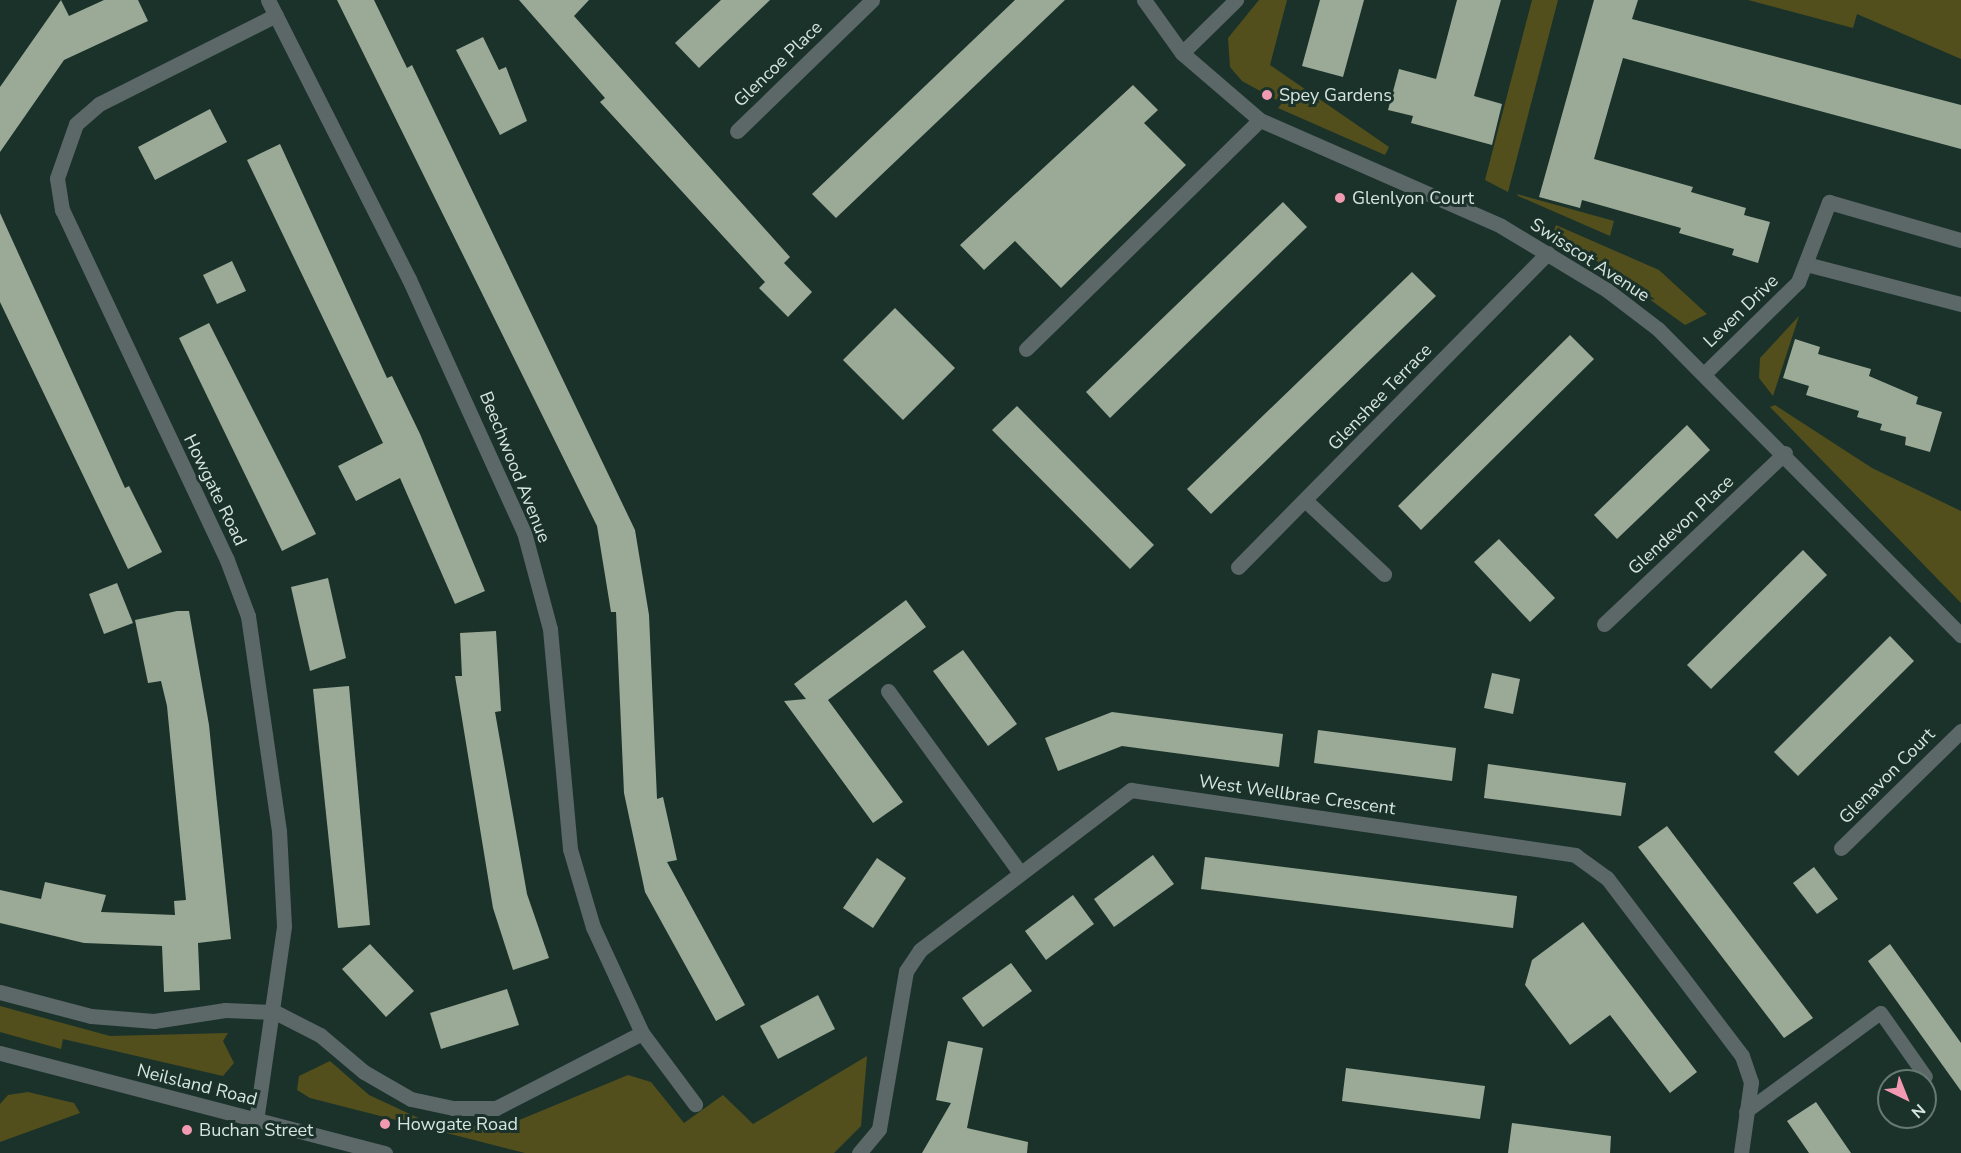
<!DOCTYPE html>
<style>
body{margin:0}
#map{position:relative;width:1961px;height:1153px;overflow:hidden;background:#1b322b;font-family:"Nunito Sans",sans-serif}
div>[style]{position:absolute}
.green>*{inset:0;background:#524f1c}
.building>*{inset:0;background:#9baa97}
.service>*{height:14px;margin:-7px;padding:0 7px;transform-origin:7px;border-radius:7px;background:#5c6768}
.minor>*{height:15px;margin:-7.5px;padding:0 7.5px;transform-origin:7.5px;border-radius:7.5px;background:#5c6768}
.tertiary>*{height:15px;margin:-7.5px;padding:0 7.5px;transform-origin:7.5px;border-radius:7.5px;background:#5c6768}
.dots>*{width:16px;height:16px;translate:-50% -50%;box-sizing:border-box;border:3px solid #1b322b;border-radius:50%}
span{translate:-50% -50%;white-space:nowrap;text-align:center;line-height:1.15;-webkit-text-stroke:6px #1b322b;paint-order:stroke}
.street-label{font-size:18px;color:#d7e5e0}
.poi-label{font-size:18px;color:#d7e5e0}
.left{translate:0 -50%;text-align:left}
.north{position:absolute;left:1877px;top:1069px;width:60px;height:60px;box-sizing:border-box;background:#1b322b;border:2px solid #667a73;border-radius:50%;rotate:137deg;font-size:16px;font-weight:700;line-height:24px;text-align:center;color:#d7e5e0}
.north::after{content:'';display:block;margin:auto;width:21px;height:27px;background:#f19ab2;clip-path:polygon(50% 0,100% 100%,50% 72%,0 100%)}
</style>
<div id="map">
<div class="green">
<div style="clip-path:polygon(1259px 0,1287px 0,1270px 65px,1389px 147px,1385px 155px,1278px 108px,1282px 103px,1242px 81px,1230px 67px,1228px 38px)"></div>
<div style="clip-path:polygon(1532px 0,1558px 0,1508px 192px,1485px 180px)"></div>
<div style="clip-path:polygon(1748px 0,1961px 0,1961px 59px,1857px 14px,1853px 28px)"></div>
<div style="clip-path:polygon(1517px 194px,1614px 221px,1610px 236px,1518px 196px)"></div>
<div style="clip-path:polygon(1556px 225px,1659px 270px,1707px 314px,1685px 325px,1554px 230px)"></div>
<div style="clip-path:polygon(1799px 316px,1773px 396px,1759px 378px,1760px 358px)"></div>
<div style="clip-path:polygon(1775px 405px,1872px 468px,1961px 511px,1961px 603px,1770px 407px)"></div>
<div style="clip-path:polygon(0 1006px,110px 1036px,228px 1033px,223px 1041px,234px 1063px,223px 1076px,63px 1039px,61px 1049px,0 1032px)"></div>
<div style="clip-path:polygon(867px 1056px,861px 1126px,834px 1153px,525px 1153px,310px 1098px,297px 1090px,299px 1076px,330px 1061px,369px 1095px,425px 1121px,468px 1126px,512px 1123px,628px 1075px,651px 1082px,684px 1123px,723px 1095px,753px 1124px)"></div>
<div style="clip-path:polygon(28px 1092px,74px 1103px,80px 1113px,0 1142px,0 1104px,8px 1095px)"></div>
</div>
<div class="building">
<div style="clip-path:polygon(61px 0,69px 16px,104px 0,138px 0,148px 21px,64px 60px,0 152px,0 87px)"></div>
<div style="clip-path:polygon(337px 0,374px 0,407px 68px,412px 65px,635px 530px,649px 615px,657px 799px,663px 797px,677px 860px,667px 862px,745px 1005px,716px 1021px,645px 892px,624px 793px,616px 612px,611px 612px,597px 526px)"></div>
<div style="clip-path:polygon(519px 0,589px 0,574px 16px,790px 257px,784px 263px,812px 292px,788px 317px,759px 288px,765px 282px,600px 102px,605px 98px)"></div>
<div style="clip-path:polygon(721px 0,770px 0,699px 68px,675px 43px)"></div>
<div style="clip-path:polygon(1015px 0,1065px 0,836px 218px,812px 194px)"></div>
<div style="clip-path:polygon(1320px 0,1364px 0,1343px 77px,1302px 66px)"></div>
<div style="clip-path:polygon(1457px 0,1501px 0,1474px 96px,1502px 104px,1492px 145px,1411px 123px,1413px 116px,1388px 110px,1399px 69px,1436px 79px)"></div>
<div style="clip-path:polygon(1594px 0,1638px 0,1632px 19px,1961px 105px,1961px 149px,1623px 58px,1594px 159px,1693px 187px,1691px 192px,1746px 208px,1744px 215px,1770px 222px,1758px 263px,1732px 255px,1734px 249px,1679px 233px,1681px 228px,1582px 200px,1580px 208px,1539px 197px)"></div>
<div style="clip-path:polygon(483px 37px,499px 70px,506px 67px,527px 121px,500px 135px,456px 50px)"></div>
<div style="clip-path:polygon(1133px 85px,1158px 110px,1144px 123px,1186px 165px,1061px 288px,1015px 241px,984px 270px,960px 245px)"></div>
<div style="clip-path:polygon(210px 109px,227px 142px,155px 180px,138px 147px)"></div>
<div style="clip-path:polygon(280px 144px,387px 378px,392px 376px,420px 434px,485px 591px,455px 604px,400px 478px,356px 501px,338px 466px,383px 443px,247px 160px)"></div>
<div style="clip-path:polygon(1283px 202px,1307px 227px,1110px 418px,1086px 392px)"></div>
<div style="clip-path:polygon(0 213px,125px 488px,129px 486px,162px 552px,128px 569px,0 302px)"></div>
<div style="clip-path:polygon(232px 261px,246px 291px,217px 304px,203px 275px)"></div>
<div style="clip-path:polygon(1412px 272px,1436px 296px,1211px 514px,1187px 489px)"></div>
<div style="clip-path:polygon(895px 308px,955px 368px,903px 420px,843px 360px)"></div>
<div style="clip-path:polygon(209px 323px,316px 534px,282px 551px,179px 338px)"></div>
<div style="clip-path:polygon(1570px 335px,1594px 359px,1421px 530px,1398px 506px)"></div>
<div style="clip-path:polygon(1795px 339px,1820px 347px,1818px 354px,1871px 369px,1869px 376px,1918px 397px,1916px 404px,1942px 412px,1930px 452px,1905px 445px,1906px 437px,1880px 430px,1882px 424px,1857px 417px,1859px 411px,1806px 395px,1809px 386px,1783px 378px)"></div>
<div style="clip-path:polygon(1017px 406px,1154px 545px,1130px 569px,992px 430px)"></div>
<div style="clip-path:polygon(1687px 425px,1710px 450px,1617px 539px,1594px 515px)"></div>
<div style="clip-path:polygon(1499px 539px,1555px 598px,1530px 622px,1474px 562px)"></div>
<div style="clip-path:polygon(1803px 550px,1827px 575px,1711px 689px,1687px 665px)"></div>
<div style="clip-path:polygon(328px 578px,346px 658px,310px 671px,291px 587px)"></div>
<div style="clip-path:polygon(117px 583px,133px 623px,104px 634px,89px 594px)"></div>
<div style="clip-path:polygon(906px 600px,926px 627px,828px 700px,903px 802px,873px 823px,784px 701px,806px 699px,794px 684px)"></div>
<div style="clip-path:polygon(177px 611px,189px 611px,209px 725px,231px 939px,198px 943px,200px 990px,164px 992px,162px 946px,84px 943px,0 923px,0 890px,41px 899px,45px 882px,106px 895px,101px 912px,175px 915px,174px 901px,186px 900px,167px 706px,161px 681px,148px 683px,135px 620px)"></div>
<div style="clip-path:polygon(496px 631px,501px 711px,495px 712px,527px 894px,549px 958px,513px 970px,493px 908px,455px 676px,462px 676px,460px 633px)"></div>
<div style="clip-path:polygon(1890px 636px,1914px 661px,1798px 776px,1774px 752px)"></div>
<div style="clip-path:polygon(963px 650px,1017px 724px,988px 746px,933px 671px)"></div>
<div style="clip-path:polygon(1492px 673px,1520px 679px,1513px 714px,1484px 708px)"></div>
<div style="clip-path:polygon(349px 686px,370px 925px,338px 928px,313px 689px)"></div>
<div style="clip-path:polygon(1112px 712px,1283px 734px,1279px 767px,1122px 746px,1058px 771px,1045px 738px)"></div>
<div style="clip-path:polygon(1318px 730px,1456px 748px,1452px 781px,1314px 763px)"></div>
<div style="clip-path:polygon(1488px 764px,1626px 783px,1621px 816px,1484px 798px)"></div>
<div style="clip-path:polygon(1667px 826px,1813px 1018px,1784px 1038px,1638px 847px)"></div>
<div style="clip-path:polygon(1153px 855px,1174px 884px,1114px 927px,1094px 899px)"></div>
<div style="clip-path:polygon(1205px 857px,1517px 896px,1513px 928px,1201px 889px)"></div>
<div style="clip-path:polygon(877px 858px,906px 878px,873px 928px,843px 908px)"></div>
<div style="clip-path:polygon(1814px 867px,1838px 899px,1817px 914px,1793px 883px)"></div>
<div style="clip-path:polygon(1073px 895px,1094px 924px,1046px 960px,1025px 931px)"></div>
<div style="clip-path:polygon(1583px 922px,1697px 1072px,1670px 1093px,1610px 1015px,1570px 1045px,1525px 985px,1532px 960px)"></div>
<div style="clip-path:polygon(370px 944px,414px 991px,386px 1017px,342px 969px)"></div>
<div style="clip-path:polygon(1890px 944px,1961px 1043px,1961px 1091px,1868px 961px)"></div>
<div style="clip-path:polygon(1011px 963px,1032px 991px,983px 1027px,962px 998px)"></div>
<div style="clip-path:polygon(507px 989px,519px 1025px,441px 1049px,430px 1013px)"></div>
<div style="clip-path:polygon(818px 995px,835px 1029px,778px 1059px,760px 1026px)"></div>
<div style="clip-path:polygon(948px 1041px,983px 1048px,967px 1128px,1028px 1142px,1027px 1153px,922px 1153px,951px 1103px,936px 1100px)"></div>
<div style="clip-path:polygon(1346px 1068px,1485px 1086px,1480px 1119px,1342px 1101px)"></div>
<div style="clip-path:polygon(1816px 1102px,1851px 1153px,1809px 1153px,1787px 1121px)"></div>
<div style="clip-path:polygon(1512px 1123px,1611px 1136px,1610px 1153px,1508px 1153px)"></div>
</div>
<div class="service">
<div style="left:1746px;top:1112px;width:167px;rotate:-36.3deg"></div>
<div style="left:1881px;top:1013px;width:78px;rotate:54.9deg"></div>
</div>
<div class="minor">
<div style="left:268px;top:0;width:313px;rotate:63.2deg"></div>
<div style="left:409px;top:279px;width:278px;rotate:65.6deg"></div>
<div style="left:524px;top:532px;width:100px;rotate:75deg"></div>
<div style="left:550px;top:629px;width:221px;rotate:84.8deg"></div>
<div style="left:570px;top:849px;width:81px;rotate:73.6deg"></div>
<div style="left:593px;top:927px;width:117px;rotate:65.2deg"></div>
<div style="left:642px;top:1033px;width:89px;rotate:53.3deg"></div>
<div style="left:1182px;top:53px;width:76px;rotate:-44.5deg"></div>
<div style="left:737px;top:131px;width:188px;rotate:-44.1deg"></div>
<div style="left:1806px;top:264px;width:160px;rotate:14.5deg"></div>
<div style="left:1026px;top:349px;width:327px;rotate:-44.4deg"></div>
<div style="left:1706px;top:372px;width:129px;rotate:-44.4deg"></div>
<div style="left:1798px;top:282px;width:86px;rotate:-68.8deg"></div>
<div style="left:1829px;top:202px;width:137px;rotate:16.1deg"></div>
<div style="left:1306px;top:501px;width:107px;rotate:43.1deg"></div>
<div style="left:1238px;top:567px;width:441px;rotate:-45.4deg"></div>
<div style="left:1604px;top:624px;width:249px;rotate:-43.4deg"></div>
<div style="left:888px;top:691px;width:223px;rotate:54deg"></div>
<div style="left:1841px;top:848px;width:168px;rotate:-44.3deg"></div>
<div style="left:0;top:992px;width:94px;rotate:14.8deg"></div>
<div style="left:91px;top:1016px;width:63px;rotate:4.5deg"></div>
<div style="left:154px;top:1021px;width:72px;rotate:-8.8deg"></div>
<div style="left:225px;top:1010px;width:50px;rotate:2.3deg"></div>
<div style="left:275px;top:1012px;width:51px;rotate:27.1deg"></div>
<div style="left:320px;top:1035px;width:57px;rotate:40.1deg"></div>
<div style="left:364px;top:1072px;width:54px;rotate:29.9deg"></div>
<div style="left:411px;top:1099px;width:43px;rotate:12.1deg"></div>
<div style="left:453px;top:1108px;width:43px"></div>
<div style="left:496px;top:1108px;width:164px;rotate:-27.2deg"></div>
<div style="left:256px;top:1121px;width:197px;rotate:-81.8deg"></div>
<div style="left:284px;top:926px;width:95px;rotate:-93deg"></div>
<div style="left:279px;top:831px;width:217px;rotate:-98.2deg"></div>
<div style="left:248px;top:616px;width:60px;rotate:-110.6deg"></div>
<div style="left:227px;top:560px;width:387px;rotate:-115.2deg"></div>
<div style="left:62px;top:210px;width:32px;rotate:-99deg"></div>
<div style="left:57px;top:178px;width:57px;rotate:-70.6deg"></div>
<div style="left:76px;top:124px;width:30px;rotate:-41deg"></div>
<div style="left:99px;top:104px;width:198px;rotate:-26.7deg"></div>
<div style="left:859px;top:1153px;width:31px;rotate:-50deg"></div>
<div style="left:879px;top:1129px;width:160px;rotate:-80.3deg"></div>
<div style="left:906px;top:971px;width:25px;rotate:-56deg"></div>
<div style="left:920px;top:950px;width:265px;rotate:-37.2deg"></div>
<div style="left:1131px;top:790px;width:449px;rotate:8.3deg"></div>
<div style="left:1575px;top:855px;width:39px;rotate:36deg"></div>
<div style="left:1607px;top:878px;width:223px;rotate:52.8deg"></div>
<div style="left:1742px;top:1056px;width:28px;rotate:71deg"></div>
<div style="left:1751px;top:1082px;width:72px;rotate:98deg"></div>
</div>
<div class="tertiary">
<div style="left:1144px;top:0;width:65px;rotate:54.4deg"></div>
<div style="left:1182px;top:53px;width:103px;rotate:40.7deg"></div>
<div style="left:1260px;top:120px;width:263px;rotate:23.7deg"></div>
<div style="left:1501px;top:226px;width:124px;rotate:31.1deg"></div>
<div style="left:1607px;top:290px;width:64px;rotate:37.4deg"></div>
<div style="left:1658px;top:329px;width:431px;rotate:45.3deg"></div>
<div style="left:0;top:1053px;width:398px;rotate:14.6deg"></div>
</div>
<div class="dots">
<div style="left:1267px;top:95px;background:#f19ab2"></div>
<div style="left:1340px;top:198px;background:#f19ab2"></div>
<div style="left:385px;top:1124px;background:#f19ab2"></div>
<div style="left:187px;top:1130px;background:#f19ab2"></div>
</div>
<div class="street-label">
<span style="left:778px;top:64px;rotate:-44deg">Glencoe Place</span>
<span style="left:1590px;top:260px;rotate:33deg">Swisscot Avenue</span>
<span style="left:1741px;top:311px;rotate:-44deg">Leven Drive</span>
<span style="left:1380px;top:397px;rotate:-46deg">Glenshee Terrace</span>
<span style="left:515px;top:467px;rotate:68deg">Beechwood Avenue</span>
<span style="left:215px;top:490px;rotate:64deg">Howgate Road</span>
<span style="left:1681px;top:525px;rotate:-43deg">Glendevon Place</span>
<span style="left:1887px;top:776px;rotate:-45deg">Glenavon Court</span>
<span style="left:1297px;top:795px;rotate:8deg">West Wellbrae Crescent</span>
<span style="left:197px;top:1085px;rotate:14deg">Neilsland Road</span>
</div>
<div class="poi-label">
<span class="left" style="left:1279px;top:95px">Spey Gardens</span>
<span class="left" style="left:1352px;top:198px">Glenlyon Court</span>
<span class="left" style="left:397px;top:1124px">Howgate Road</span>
<span class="left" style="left:199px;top:1130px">Buchan Street</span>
</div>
<div class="north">N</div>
</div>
